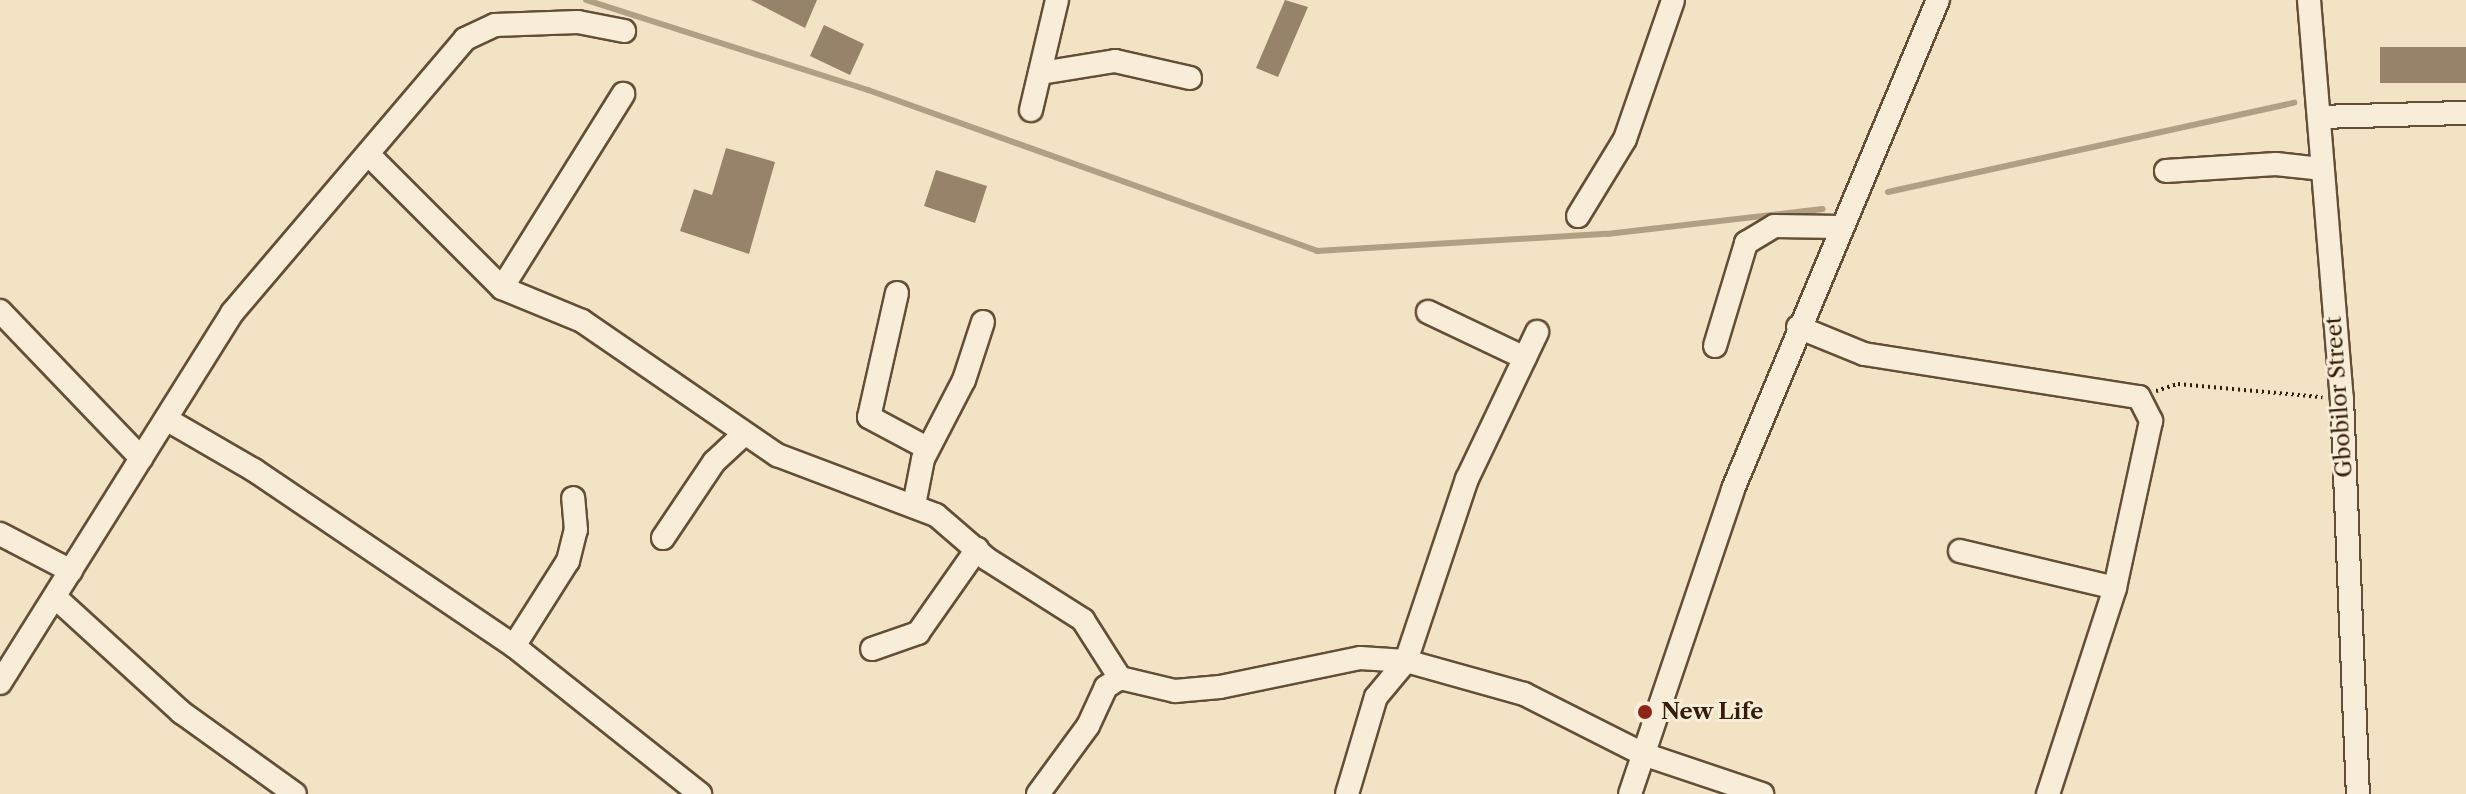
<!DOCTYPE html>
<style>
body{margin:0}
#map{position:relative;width:2466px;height:794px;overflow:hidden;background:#f2e3c4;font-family:"Libre Caslon Text",serif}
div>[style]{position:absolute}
.stream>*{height:6px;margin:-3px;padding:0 3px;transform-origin:3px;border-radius:3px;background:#b19f84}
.building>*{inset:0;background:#978369}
.path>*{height:4px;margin-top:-2px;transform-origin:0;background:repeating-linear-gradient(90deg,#341c07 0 2px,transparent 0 6px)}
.roads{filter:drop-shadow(2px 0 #644e36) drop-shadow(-2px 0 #644e36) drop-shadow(0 2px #644e36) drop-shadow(0 -2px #644e36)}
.minor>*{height:22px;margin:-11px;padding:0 11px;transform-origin:11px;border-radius:11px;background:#f7edd9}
.dots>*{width:22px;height:22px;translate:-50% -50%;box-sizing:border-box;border:4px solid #f7edd9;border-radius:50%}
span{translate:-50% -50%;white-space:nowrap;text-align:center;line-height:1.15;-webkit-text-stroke:6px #f7edd9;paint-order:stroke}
.street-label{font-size:22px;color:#341c07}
.poi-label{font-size:22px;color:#341c07;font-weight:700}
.left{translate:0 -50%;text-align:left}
</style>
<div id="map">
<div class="stream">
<div style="left:586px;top:0;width:296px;rotate:17.7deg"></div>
<div style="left:868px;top:90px;width:477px;rotate:19.7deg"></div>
<div style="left:1317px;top:251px;width:290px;rotate:-3.4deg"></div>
<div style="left:1607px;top:234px;width:217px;rotate:-6.6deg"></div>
<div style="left:1888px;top:192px;width:416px;rotate:-12.4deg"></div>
</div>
<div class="building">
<div style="clip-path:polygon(751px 0,817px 0,805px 28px)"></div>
<div style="clip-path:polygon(1285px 0,1308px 7px,1278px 77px,1256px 68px)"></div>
<div style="clip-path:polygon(824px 25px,864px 44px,850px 75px,810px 56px)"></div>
<div style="clip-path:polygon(2380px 47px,2466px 47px,2466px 83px,2380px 83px)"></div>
<div style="clip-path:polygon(726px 148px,775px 162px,749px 254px,680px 231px,694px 189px,712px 195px)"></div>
<div style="clip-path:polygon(936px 170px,987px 186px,975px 223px,924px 206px)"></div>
</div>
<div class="path">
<div style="left:2156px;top:391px;width:23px;rotate:-18deg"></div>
<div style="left:2178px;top:384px;width:145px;rotate:5.2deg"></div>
</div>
<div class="roads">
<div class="minor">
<div style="left:2309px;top:0;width:400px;rotate:85.3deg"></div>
<div style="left:2342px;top:399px;width:395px;rotate:87.7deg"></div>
<div style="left:1041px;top:73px;width:75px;rotate:-9.2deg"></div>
<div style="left:1115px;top:61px;width:77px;rotate:12.8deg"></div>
<div style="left:1031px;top:110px;width:113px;rotate:-76.7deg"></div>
<div style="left:2319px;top:117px;width:147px;rotate:-1.6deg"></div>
<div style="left:369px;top:155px;width:188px;rotate:45deg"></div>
<div style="left:502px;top:288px;width:87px;rotate:22.4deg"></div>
<div style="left:582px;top:321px;width:237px;rotate:34.5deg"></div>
<div style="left:777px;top:455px;width:170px;rotate:20.7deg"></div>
<div style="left:936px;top:515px;width:67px;rotate:40.8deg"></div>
<div style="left:987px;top:559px;width:114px;rotate:32.4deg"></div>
<div style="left:1083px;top:620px;width:69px;rotate:57.5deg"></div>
<div style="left:2166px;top:171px;width:110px;rotate:-3.6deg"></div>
<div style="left:2276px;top:164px;width:45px;rotate:6.3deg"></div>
<div style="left:1578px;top:216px;width:90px;rotate:-58.6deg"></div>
<div style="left:1625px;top:139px;width:147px;rotate:-70.9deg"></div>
<div style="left:502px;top:288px;width:229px;rotate:-58deg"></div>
<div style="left:897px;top:293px;width:127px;rotate:102.7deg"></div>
<div style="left:869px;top:417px;width:66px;rotate:28.1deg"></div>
<div style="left:0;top:311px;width:204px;rotate:46.2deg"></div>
<div style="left:1428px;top:312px;width:107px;rotate:25.4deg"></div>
<div style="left:1798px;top:327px;width:71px;rotate:22.2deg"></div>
<div style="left:1864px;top:354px;width:278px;rotate:8.9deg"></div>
<div style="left:2139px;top:397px;width:27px;rotate:63deg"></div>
<div style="left:2151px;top:421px;width:171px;rotate:102.2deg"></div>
<div style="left:2115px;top:588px;width:217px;rotate:108deg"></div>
<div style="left:1715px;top:346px;width:108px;rotate:-73.2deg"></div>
<div style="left:1746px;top:243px;width:33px;rotate:-31deg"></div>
<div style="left:1774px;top:226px;width:67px;rotate:0.9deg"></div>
<div style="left:166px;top:419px;width:102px;rotate:30.1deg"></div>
<div style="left:254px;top:470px;width:314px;rotate:34.1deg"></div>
<div style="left:514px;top:646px;width:238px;rotate:38.5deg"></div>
<div style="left:914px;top:505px;width:47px;rotate:-78.9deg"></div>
<div style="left:923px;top:459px;width:89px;rotate:-62.6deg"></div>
<div style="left:964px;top:380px;width:61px;rotate:-71.9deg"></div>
<div style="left:0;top:534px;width:80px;rotate:27.5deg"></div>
<div style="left:663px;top:538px;width:92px;rotate:-56.1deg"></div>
<div style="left:714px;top:462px;width:38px;rotate:-43deg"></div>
<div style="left:1960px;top:551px;width:159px;rotate:13.4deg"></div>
<div style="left:55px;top:597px;width:171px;rotate:42.4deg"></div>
<div style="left:181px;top:712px;width:140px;rotate:35.7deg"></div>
<div style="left:514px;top:646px;width:101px;rotate:-57.6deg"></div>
<div style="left:568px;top:561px;width:32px;rotate:-76deg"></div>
<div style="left:576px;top:530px;width:32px;rotate:-95deg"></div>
<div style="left:872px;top:649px;width:49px;rotate:-19.2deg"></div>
<div style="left:918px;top:633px;width:103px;rotate:-54.9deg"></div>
<div style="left:0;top:683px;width:437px;rotate:-57.9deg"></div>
<div style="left:232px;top:313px;width:360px;rotate:-49.6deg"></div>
<div style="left:465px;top:39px;width:33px;rotate:-25deg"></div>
<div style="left:495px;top:25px;width:83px;rotate:-2.1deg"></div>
<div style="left:578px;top:22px;width:47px;rotate:11.1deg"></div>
<div style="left:1038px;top:794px;width:84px;rotate:-53.7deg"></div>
<div style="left:1088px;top:726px;width:43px;rotate:-65.2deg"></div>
<div style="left:1106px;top:687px;width:17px;rotate:-33deg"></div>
<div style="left:1120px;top:678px;width:57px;rotate:13.3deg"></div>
<div style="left:1175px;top:691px;width:45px;rotate:-5.1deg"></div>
<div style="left:1220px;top:687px;width:143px;rotate:-11.7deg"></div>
<div style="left:1360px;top:658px;width:46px;rotate:3.7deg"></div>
<div style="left:1406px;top:661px;width:123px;rotate:15.6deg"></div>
<div style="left:1524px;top:694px;width:133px;rotate:26.8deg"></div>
<div style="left:1643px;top:754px;width:126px;rotate:18.6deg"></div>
<div style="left:1347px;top:794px;width:101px;rotate:-73.4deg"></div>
<div style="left:1376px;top:697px;width:47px;rotate:-50.2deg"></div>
<div style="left:1406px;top:661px;width:192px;rotate:-71.5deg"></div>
<div style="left:1467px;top:479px;width:163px;rotate:-64.5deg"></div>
<div style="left:1630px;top:794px;width:322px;rotate:-71.3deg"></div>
<div style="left:1733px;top:489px;width:530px;rotate:-67.26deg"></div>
</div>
</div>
<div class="dots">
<div style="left:1645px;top:712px;background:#8f2418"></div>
</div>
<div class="street-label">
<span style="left:2339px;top:397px;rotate:-94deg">Gbobilor Street</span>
</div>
<div class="poi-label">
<span class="left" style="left:1661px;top:712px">New Life</span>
</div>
</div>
